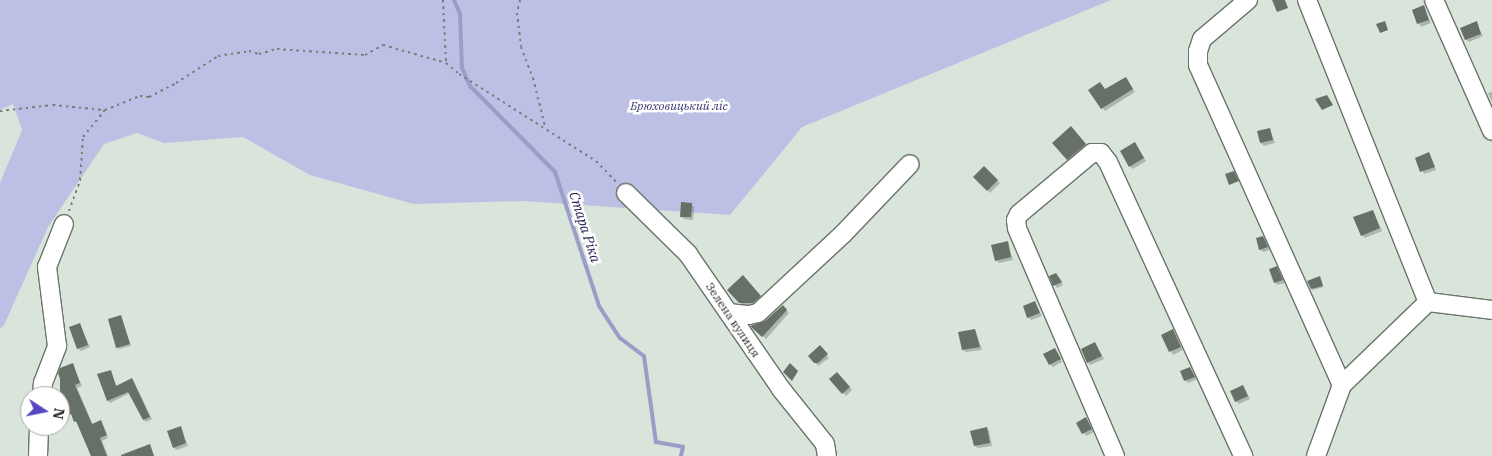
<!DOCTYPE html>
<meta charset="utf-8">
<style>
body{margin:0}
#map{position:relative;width:1492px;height:456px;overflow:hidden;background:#d9e4da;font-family:"IBM Plex Serif",serif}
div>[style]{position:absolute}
.green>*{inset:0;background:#bdc0e5}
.shadow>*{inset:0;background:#0003}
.stream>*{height:4px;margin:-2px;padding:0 2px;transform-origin:2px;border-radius:2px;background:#9b9dc8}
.building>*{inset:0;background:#667067}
.path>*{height:2px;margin-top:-1px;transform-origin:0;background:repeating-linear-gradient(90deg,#777f78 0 2.5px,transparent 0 6.5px)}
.roads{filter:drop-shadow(1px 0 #6b746b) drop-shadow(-1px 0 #6b746b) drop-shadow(0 1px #6b746b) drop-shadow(0 -1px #6b746b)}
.minor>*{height:18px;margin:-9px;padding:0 9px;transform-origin:9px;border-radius:9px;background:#fff}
span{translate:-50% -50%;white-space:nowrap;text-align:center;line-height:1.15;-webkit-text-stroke:5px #fff;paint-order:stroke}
.park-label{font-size:12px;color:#3b3a72;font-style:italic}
.street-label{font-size:12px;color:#272b27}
.water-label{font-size:14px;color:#272358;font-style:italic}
.north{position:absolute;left:20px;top:386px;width:50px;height:50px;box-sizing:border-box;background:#fff;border:1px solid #a9aaa9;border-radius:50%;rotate:101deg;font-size:14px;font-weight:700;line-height:20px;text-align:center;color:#272b27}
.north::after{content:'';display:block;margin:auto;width:18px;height:22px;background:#5447bf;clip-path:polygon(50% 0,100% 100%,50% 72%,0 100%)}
</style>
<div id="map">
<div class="green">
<div style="clip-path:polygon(0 0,1111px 0,802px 127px,730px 215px,523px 201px,414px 204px,310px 175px,243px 137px,164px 143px,137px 133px,104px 144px,48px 227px,4px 325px,0 329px,0 183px,22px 130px,13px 104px,0 110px)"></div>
</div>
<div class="shadow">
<div style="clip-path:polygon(1423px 7px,1431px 23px,1421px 27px,1413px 11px)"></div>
<div style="clip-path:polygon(1476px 23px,1483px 36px,1469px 42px,1466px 39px)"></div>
<div style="clip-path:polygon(1128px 81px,1135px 92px,1105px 111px,1089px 90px,1106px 90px)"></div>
<div style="clip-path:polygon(1491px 92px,1492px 92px,1492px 102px,1488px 93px)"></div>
<div style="clip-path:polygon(1270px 129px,1275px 143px,1264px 146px,1261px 143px)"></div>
<div style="clip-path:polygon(1073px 131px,1088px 148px,1070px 162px,1053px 143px)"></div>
<div style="clip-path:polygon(1135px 144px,1146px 161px,1133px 169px,1130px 166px)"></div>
<div style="clip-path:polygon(1429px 154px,1436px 170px,1424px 174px,1416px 158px)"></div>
<div style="clip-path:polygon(984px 167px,1000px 183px,990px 193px,975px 177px)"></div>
<div style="clip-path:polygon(691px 204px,694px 207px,693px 220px,684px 219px,681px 216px)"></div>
<div style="clip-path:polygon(1373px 211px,1382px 231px,1365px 238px,1362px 235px)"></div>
<div style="clip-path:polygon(1263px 238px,1266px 240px,1270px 250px,1263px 252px,1260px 249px)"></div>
<div style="clip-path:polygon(1007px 242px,1013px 260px,999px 263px,996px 260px)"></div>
<div style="clip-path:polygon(1277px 268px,1285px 283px,1277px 285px,1275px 282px)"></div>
<div style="clip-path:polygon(1059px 277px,1063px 285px,1057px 288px,1055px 285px)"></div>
<div style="clip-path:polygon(745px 279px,763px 299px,756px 306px,743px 306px,729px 290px)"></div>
<div style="clip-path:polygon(1321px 279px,1323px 287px,1313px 290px,1312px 289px)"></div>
<div style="clip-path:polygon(1035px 303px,1042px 316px,1031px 320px,1028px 317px)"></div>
<div style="clip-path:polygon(783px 306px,789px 313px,766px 339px,753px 327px,765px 322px)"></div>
<div style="clip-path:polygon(121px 316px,131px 346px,119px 349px,117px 347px)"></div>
<div style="clip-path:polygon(80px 324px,90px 347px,81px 351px,78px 348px)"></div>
<div style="clip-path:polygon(975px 330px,982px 350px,966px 352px,963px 350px)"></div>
<div style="clip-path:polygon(1173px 331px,1183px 350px,1173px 355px,1163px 336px)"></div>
<div style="clip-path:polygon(1095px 344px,1104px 359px,1090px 365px,1088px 362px)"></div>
<div style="clip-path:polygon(822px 349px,829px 358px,818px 366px,810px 356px)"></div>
<div style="clip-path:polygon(1057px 352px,1062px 362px,1053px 367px,1050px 364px)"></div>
<div style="clip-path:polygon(73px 365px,82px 386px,77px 388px,93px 425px,100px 422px,108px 438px,102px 441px,108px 456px,91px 456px,79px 424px,75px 421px)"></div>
<div style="clip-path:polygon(1190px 368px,1197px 379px,1188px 383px,1185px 380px)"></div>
<div style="clip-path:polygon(110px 371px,117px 387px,132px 380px,134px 382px,152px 419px,146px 422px,144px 420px,130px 393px,110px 403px,108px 401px,99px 375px)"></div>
<div style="clip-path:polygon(840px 376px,852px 390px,846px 396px,831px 379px)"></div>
<div style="clip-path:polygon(1243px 386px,1250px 399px,1239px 404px,1236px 401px)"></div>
<div style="clip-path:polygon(1086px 418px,1094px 432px,1086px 436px,1078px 423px)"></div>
<div style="clip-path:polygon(180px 427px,188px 446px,176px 450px,174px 447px)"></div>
<div style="clip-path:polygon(987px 428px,989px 431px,992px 446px,978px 448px,975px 446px)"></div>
</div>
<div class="stream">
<div style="left:454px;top:0;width:15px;rotate:67deg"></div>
<div style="left:460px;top:14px;width:54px;rotate:87.9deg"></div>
<div style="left:462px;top:68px;width:20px;rotate:66deg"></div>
<div style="left:470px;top:86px;width:121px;rotate:45.3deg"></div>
<div style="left:555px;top:172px;width:141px;rotate:71.8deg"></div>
<div style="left:599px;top:306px;width:38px;rotate:57deg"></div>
<div style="left:620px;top:338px;width:30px;rotate:37deg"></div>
<div style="left:644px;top:356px;width:87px;rotate:82.1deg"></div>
<div style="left:656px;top:442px;width:27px;rotate:10deg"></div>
<div style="left:683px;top:447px;width:9px;rotate:103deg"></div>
</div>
<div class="building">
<div style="clip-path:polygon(1272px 0,1285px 0,1288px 8px,1277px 12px)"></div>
<div style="clip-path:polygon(1424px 5px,1429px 20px,1417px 24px,1412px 10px)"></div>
<div style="clip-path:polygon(1385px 21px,1388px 30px,1380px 33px,1376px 24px)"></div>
<div style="clip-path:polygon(1477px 21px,1481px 34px,1465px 40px,1460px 28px)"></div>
<div style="clip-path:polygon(1126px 77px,1133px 89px,1101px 109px,1088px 90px,1100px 82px,1105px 89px)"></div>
<div style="clip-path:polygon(1327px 95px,1333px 105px,1322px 110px,1315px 99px)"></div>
<div style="clip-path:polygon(1071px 126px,1086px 144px,1067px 160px,1052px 143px)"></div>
<div style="clip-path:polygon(1270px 128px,1273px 140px,1260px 143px,1257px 131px)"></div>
<div style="clip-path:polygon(1135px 142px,1144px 158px,1129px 167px,1120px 151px)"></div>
<div style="clip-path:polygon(1429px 152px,1435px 167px,1420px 172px,1415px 158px)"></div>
<div style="clip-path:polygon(984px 166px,998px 180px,987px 191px,973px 177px)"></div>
<div style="clip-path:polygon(1234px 171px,1239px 181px,1229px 185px,1225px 174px)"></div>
<div style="clip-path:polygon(681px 202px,692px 203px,691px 217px,680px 217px)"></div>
<div style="clip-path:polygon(1373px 210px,1380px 228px,1361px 236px,1353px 217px)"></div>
<div style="clip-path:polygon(1263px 236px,1268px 247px,1259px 250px,1256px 238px)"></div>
<div style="clip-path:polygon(1008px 241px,1011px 257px,995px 261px,991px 245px)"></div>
<div style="clip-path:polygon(1277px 266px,1283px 280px,1274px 283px,1269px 269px)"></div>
<div style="clip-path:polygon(1056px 273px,1062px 282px,1053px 286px,1049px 276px)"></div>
<div style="clip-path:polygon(743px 275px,761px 296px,753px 303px,739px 303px,727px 290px)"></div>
<div style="clip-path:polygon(1320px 276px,1323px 286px,1311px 289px,1307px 281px)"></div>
<div style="clip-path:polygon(1035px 301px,1040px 313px,1027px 318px,1023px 306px)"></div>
<div style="clip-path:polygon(783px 305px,787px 310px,762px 337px,750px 326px,765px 321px)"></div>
<div style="clip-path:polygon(121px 315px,130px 344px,116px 348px,108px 319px)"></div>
<div style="clip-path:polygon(80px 323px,88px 345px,77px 349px,69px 327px)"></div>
<div style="clip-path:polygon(975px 329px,980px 347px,962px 350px,958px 332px)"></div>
<div style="clip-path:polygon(1173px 329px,1181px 347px,1169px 352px,1161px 335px)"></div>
<div style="clip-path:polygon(1095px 342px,1102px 356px,1087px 363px,1081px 349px)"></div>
<div style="clip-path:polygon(820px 345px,828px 354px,818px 363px,814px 363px,808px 356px)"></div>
<div style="clip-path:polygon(1055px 348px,1061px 359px,1049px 365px,1043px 354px)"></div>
<div style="clip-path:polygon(73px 363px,80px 383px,75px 385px,92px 424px,101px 420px,107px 435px,100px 438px,107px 456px,91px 456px,76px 421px,74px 422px,71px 414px,60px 419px,60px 379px,58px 373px,60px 368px)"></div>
<div style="clip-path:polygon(790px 363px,798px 371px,792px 381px,783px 372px)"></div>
<div style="clip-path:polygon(1190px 367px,1195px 377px,1184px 381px,1180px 371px)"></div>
<div style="clip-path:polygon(111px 370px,116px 386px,132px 378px,150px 417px,143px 420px,128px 392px,107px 401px,97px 374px)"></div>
<div style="clip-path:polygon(837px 372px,850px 387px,842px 394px,829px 379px)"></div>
<div style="clip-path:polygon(1243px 385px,1248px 396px,1235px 402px,1230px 391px)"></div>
<div style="clip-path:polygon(1086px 417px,1092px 429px,1082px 434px,1076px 423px)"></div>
<div style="clip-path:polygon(181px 426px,186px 443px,173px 448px,167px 431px)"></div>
<div style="clip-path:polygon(987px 427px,990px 443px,974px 446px,970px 431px)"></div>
<div style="clip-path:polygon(150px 444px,154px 456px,121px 456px,121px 455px)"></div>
</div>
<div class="path">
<div style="left:443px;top:0;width:63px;rotate:87.3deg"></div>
<div style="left:520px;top:0;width:13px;rotate:103deg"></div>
<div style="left:517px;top:13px;width:34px;rotate:83deg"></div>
<div style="left:521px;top:47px;width:33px;rotate:69deg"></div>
<div style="left:533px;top:78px;width:49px;rotate:76deg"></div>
<div style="left:0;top:111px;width:53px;rotate:-6.5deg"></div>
<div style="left:53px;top:105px;width:51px;rotate:5.6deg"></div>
<div style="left:69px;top:211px;width:33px;rotate:-70deg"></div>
<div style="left:80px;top:180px;width:43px;rotate:-86deg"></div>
<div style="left:83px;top:137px;width:35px;rotate:-51deg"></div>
<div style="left:105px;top:110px;width:38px;rotate:-22deg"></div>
<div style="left:140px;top:96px;width:9px;rotate:6deg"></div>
<div style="left:149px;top:97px;width:30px;rotate:-27deg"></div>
<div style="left:176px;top:83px;width:50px;rotate:-32.7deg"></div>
<div style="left:218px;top:56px;width:31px;rotate:-9deg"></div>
<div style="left:249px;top:51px;width:10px;rotate:17deg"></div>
<div style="left:259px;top:54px;width:19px;rotate:-16deg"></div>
<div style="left:277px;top:49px;width:88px;rotate:3.9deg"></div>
<div style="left:365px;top:55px;width:21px;rotate:-29deg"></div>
<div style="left:383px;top:45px;width:66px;rotate:15.9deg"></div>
<div style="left:446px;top:63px;width:17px;rotate:40deg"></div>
<div style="left:459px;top:74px;width:162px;rotate:32.4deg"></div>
<div style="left:596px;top:161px;width:29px;rotate:46deg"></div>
</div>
<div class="roads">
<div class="minor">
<div style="left:1248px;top:0;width:60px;rotate:139.7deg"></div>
<div style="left:1202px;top:39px;width:13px;rotate:108deg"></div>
<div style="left:1198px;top:51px;width:14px;rotate:90deg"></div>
<div style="left:1198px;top:65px;width:351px;rotate:65.8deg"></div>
<div style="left:1307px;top:0;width:325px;rotate:68.2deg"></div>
<div style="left:1434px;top:0;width:143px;rotate:66.1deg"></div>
<div style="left:626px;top:193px;width:87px;rotate:44.5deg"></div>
<div style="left:688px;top:254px;width:164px;rotate:55.4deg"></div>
<div style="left:781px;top:389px;width:70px;rotate:51.3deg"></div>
<div style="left:825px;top:444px;width:12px;rotate:81deg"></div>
<div style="left:729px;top:313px;width:20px;rotate:6deg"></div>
<div style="left:749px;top:315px;width:9px;rotate:-13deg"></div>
<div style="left:758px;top:313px;width:117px;rotate:-42.9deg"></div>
<div style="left:844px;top:233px;width:95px;rotate:-46.3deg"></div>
<div style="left:42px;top:396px;width:13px;rotate:-86deg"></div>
<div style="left:43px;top:383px;width:40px;rotate:-69deg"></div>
<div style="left:57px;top:346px;width:80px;rotate:-97.2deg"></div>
<div style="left:47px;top:267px;width:46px;rotate:-68.4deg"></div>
<div style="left:38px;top:456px;width:30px;rotate:-88deg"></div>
<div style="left:1115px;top:456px;width:248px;rotate:-113.3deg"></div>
<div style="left:1017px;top:228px;width:8px;rotate:-97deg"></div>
<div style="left:1016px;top:220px;width:7px;rotate:-63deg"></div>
<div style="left:1019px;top:214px;width:95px;rotate:-39.9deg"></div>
<div style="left:1092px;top:153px;width:9px"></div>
<div style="left:1101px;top:153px;width:11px;rotate:52deg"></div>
<div style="left:1108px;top:162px;width:324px;rotate:65.3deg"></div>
<div style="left:1316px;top:456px;width:76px;rotate:-69.9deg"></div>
<div style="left:1342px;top:385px;width:120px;rotate:-44deg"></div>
<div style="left:1428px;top:302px;width:64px;rotate:7.1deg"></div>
</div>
</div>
<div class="park-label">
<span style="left:679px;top:106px">Брюховицький ліс</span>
</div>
<div class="street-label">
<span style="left:733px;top:320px;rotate:56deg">Зелена вулиця</span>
</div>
<div class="water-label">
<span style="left:585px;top:227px;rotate:72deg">Стара Ріка</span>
</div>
<div class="north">N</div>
</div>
